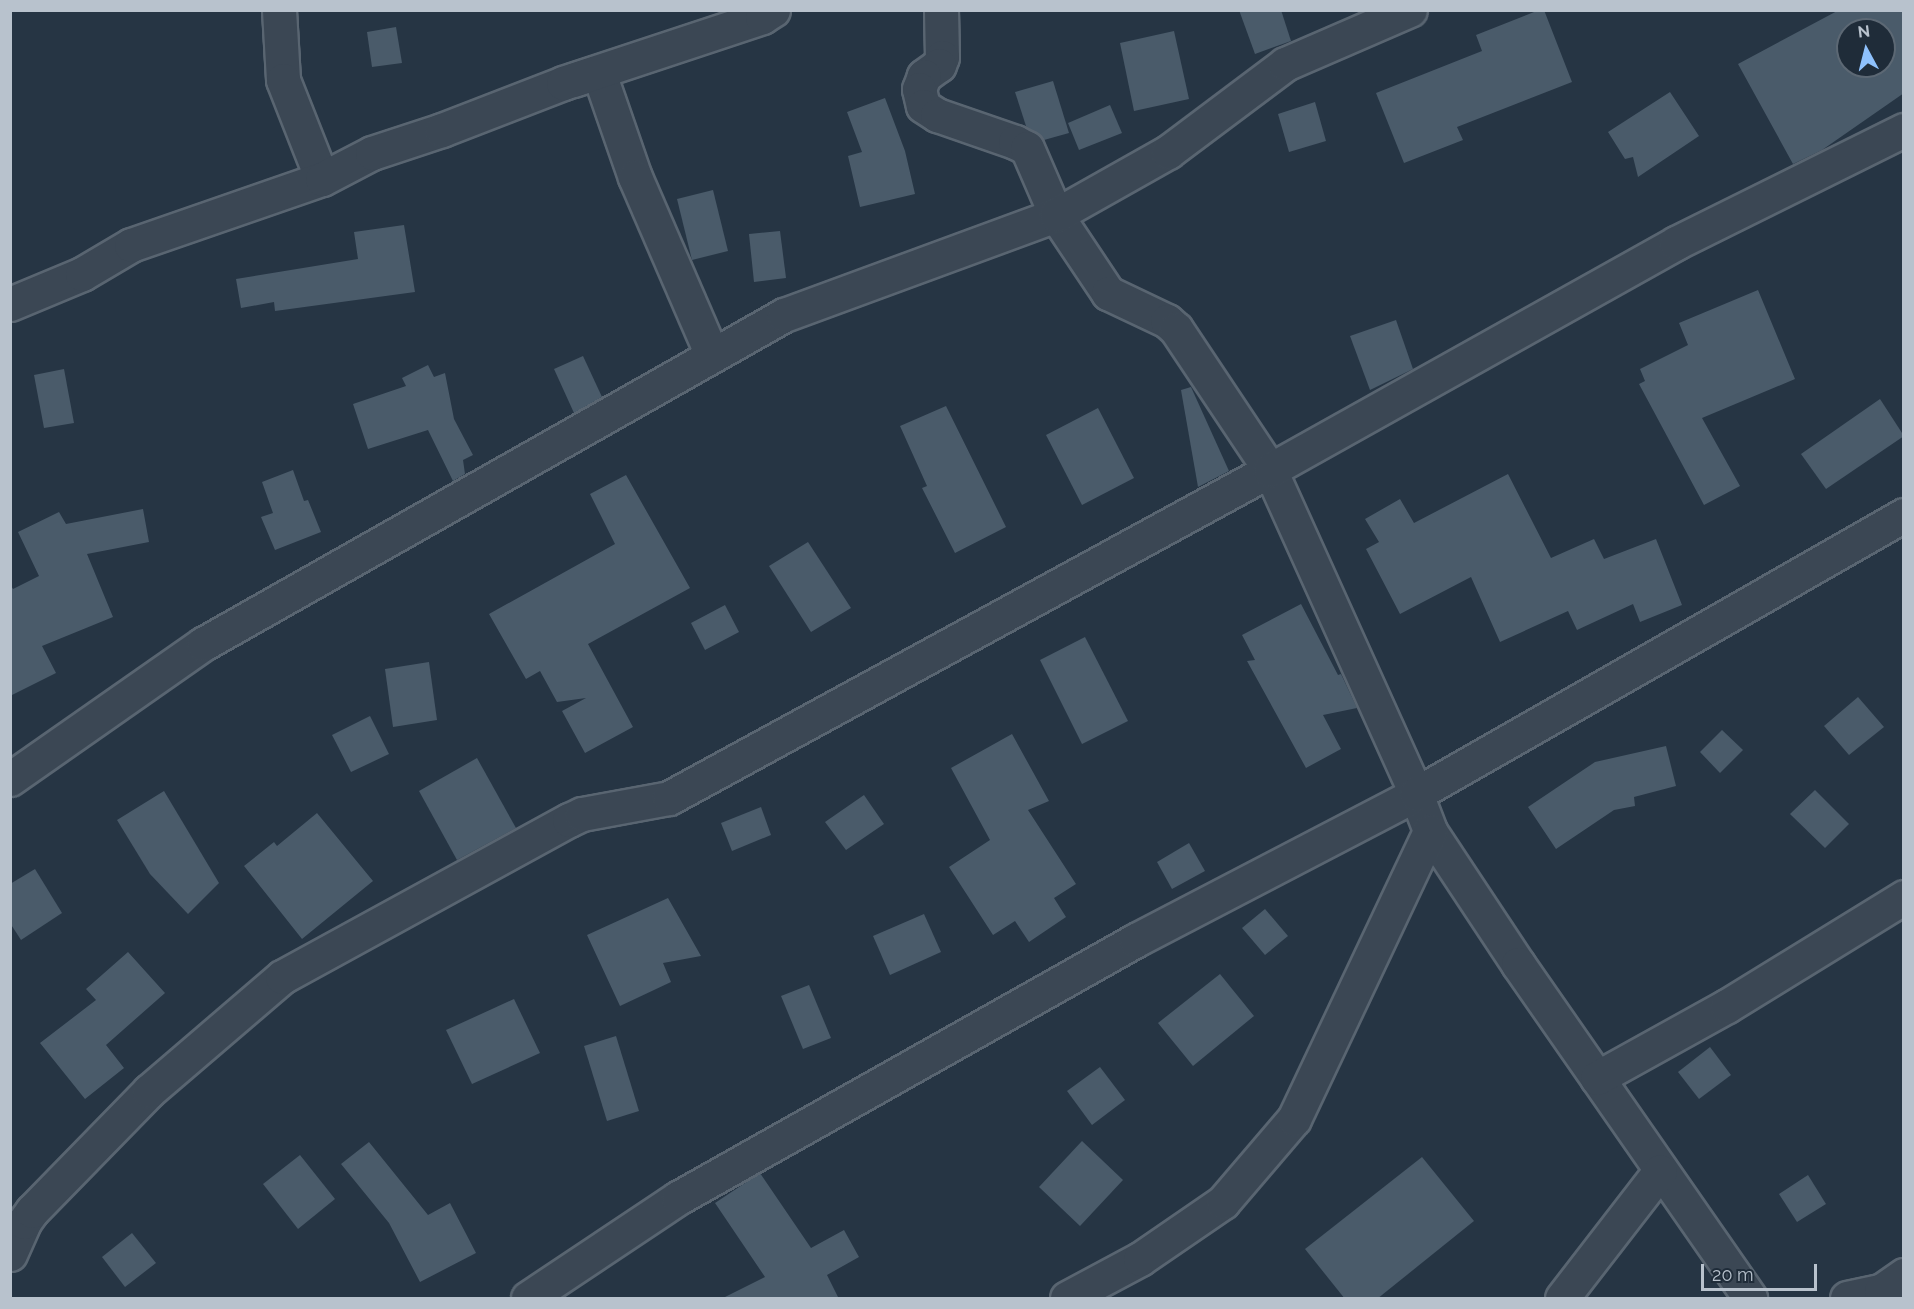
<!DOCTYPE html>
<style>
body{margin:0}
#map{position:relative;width:1914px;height:1309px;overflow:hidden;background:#263544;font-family:Raleway,sans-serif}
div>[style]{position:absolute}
.building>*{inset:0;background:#4a5b6a}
.roads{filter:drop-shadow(2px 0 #596571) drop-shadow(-2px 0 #596571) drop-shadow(0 2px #596571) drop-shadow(0 -2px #596571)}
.minor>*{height:33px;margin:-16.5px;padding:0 16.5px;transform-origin:16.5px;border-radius:16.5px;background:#3b4754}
span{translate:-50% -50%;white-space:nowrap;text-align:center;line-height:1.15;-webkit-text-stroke:5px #1f2c39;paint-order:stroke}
.frame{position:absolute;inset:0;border:12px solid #b8c2cd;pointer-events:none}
.north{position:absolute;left:1836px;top:18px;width:60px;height:60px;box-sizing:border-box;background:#1f2c39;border:2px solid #5c6874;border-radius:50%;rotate:353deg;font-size:16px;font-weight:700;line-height:24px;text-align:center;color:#b8c2cd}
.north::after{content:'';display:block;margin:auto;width:21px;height:27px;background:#8ec1fc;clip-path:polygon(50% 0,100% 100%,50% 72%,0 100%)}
.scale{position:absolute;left:1701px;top:1264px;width:116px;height:27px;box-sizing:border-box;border:3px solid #b8c2cd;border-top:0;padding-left:8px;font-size:18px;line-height:21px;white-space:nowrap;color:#b8c2cd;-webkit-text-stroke:4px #1f2c39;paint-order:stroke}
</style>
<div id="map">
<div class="building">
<div style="clip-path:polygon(1239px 10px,1281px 10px,1291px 41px,1255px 54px)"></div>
<div style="clip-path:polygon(1539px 10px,1544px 10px,1572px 82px,1457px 127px,1463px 140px,1404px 163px,1376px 93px,1482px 51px,1476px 35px)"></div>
<div style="clip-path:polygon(evenodd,1839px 10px,1904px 10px,1904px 93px,1822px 150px,1793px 164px,1738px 64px,1839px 10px,1848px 30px,1884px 30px,1884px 66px,1848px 66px,1848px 30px)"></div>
<div style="clip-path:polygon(396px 27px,402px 63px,372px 67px,367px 32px)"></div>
<div style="clip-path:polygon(1174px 31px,1189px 99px,1134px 111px,1120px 43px)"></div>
<div style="clip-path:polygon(1053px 81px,1069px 133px,1044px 140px,1026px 126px,1015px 92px)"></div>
<div style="clip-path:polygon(1670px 92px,1699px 136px,1638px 177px,1633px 157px,1625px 159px,1608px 132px)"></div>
<div style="clip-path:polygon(885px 98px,905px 151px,915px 194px,860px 207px,848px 156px,862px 152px,847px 112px)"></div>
<div style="clip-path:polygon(1315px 102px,1326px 141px,1289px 152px,1278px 114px)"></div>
<div style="clip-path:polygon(1110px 105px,1122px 133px,1079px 150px,1068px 123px)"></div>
<div style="clip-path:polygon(713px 190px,728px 251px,692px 260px,677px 199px)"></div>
<div style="clip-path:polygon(404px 225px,415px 292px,275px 311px,274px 302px,241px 308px,236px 279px,358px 259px,354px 232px)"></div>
<div style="clip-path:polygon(780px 231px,786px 278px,754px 282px,749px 234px)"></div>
<div style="clip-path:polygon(1758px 290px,1795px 379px,1702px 418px,1740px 486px,1704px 505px,1639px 384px,1645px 381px,1640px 369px,1688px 345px,1679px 323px)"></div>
<div style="clip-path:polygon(1396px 320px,1413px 369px,1370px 390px,1350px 336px)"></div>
<div style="clip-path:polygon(583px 356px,602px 397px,574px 413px,554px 369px)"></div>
<div style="clip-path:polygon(428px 365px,434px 377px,445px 373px,454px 419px,473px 455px,463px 460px,465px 474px,453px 481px,428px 430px,368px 449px,353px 404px,406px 386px,402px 378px)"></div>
<div style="clip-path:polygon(64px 369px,74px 423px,44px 428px,34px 375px)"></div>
<div style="clip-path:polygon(1191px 387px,1229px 471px,1198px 487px,1181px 390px)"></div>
<div style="clip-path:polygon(1880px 399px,1904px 436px,1826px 489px,1801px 454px)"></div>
<div style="clip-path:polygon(946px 406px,1006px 527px,955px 553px,922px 488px,927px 486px,900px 426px)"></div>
<div style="clip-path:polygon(1098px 408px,1134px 478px,1082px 505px,1046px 435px)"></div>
<div style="clip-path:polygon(293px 470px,304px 501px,308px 500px,321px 532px,275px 550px,261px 517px,273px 513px,262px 482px)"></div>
<div style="clip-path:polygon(1508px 474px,1551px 558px,1594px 539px,1604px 559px,1656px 539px,1682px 605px,1640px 622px,1633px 604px,1577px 630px,1568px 611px,1500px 642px,1471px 577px,1400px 614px,1366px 549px,1379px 542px,1365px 519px,1400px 499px,1414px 523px)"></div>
<div style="clip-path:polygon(626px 475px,690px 588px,588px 644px,633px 727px,585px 753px,562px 711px,586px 698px,557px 702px,540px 671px,526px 679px,489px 614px,615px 544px,590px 494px)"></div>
<div style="clip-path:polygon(143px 509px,149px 542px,87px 554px,113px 617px,42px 646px,56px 673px,10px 696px,10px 584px,13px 589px,39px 576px,18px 532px,59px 512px,66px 524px)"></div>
<div style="clip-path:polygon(808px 542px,851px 608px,811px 632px,769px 566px)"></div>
<div style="clip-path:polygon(1301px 604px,1338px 675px,1341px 674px,1357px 708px,1323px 715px,1341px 749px,1306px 768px,1247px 661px,1255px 660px,1242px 635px)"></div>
<div style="clip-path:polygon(725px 605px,739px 632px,705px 650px,691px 623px)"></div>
<div style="clip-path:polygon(1085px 637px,1128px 721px,1082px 744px,1040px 660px)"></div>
<div style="clip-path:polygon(429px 662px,437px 720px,393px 727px,385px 669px)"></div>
<div style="clip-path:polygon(1858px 697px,1884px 727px,1849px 755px,1824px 726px)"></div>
<div style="clip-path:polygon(370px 716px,389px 754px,351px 772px,332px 735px)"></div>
<div style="clip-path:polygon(1722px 730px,1743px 750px,1720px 773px,1700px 752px)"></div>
<div style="clip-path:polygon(1012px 734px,1049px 801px,1028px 810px,1076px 884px,1054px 898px,1066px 917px,1029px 942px,1015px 921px,993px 935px,949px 867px,990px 840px,951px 768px)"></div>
<div style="clip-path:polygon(1666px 746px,1676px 786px,1634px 797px,1635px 806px,1614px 810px,1556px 849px,1528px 807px,1595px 762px)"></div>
<div style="clip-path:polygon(477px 758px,516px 828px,457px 860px,419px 791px)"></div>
<div style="clip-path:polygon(1815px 790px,1849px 824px,1825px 848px,1790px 814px)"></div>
<div style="clip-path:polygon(164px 791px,219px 883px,188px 914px,150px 874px,117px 820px)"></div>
<div style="clip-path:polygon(864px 795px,884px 824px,846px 850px,825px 822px)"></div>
<div style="clip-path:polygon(761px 807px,771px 835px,732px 851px,721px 823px)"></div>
<div style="clip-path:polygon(317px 813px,373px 881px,302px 939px,244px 866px,274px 842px,277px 846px)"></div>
<div style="clip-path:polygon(1189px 843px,1205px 871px,1172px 889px,1157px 862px)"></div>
<div style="clip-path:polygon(35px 869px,62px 913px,21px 940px,10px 923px,10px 884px)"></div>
<div style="clip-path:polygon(668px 898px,701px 956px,663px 963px,671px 982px,620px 1006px,587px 935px)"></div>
<div style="clip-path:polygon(1265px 909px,1288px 936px,1265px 955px,1242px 928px)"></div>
<div style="clip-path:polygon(924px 914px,941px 952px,890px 975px,873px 936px)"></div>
<div style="clip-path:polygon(128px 952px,165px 993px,106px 1045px,124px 1068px,85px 1099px,40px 1043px,96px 1000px,86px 989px)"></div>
<div style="clip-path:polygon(1220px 974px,1254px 1016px,1193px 1066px,1158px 1023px)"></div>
<div style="clip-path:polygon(809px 985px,831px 1038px,803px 1049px,781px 996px)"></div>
<div style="clip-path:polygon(514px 999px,540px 1053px,472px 1084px,446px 1030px)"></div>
<div style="clip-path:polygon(616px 1036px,639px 1111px,607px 1121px,584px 1046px)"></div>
<div style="clip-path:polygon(1710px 1047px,1731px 1075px,1699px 1099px,1678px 1072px)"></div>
<div style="clip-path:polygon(1100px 1067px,1125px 1100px,1092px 1125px,1067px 1091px)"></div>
<div style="clip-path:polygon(1082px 1141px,1123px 1180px,1080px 1226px,1039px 1187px)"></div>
<div style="clip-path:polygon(369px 1142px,428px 1215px,450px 1203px,476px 1253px,420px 1282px,389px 1223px,341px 1164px)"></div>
<div style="clip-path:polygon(300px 1155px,335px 1199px,298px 1229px,263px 1184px)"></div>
<div style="clip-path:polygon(1422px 1157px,1474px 1221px,1377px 1299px,1345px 1299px,1305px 1249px)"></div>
<div style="clip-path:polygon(760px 1173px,811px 1248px,844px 1230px,859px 1257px,827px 1275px,839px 1299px,721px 1299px,765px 1277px,715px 1203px)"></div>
<div style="clip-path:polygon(1808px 1175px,1826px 1204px,1797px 1222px,1779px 1194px)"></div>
<div style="clip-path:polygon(132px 1233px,156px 1263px,125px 1287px,102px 1257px)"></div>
</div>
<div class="roads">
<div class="minor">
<div style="left:279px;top:10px;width:70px;rotate:86.7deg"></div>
<div style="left:283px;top:80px;width:106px;rotate:68.5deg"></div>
<div style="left:941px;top:10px;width:47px;rotate:88.8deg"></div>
<div style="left:942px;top:57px;width:9px;rotate:111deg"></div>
<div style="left:939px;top:65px;width:19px;rotate:144deg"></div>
<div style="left:924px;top:76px;width:14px;rotate:111deg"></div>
<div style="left:919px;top:89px;width:17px;rotate:77deg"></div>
<div style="left:923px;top:106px;width:17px;rotate:33deg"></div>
<div style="left:937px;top:115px;width:83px;rotate:19.1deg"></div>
<div style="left:1015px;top:142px;width:13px;rotate:27deg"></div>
<div style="left:1027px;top:148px;width:73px;rotate:66.6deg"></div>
<div style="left:1056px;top:215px;width:94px;rotate:56.3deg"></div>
<div style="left:1108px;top:293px;width:65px;rotate:25.4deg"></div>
<div style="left:1167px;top:321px;width:12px;rotate:42deg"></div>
<div style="left:1176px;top:329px;width:169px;rotate:56.3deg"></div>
<div style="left:1270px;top:470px;width:355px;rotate:65.7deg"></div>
<div style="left:1416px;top:794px;width:40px;rotate:69deg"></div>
<div style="left:1430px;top:831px;width:159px;rotate:56.5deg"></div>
<div style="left:1518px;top:964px;width:407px;rotate:55.2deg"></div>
<div style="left:573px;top:80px;width:23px;rotate:-18deg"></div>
<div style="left:595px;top:73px;width:8px;rotate:45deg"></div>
<div style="left:601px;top:79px;width:104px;rotate:70.9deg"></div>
<div style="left:635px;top:177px;width:194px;rotate:66.6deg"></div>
<div style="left:10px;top:304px;width:78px;rotate:-22.6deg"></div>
<div style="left:82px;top:274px;width:57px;rotate:-30.6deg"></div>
<div style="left:131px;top:245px;width:202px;rotate:-19.1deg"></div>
<div style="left:322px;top:179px;width:56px;rotate:-27.5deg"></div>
<div style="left:372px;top:153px;width:74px;rotate:-18.2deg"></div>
<div style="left:442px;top:130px;width:130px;rotate:-21.2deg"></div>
<div style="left:563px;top:83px;width:210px;rotate:-18.3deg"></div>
<div style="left:762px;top:17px;width:13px;rotate:-32deg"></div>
<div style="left:10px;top:779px;width:236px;rotate:-35deg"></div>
<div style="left:203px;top:644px;width:668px;rotate:-29.52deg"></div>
<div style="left:784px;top:315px;width:290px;rotate:-20.2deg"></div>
<div style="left:1056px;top:215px;width:129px;rotate:-29.4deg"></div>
<div style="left:1168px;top:152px;width:146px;rotate:-36.9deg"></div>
<div style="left:1285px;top:64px;width:136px;rotate:-23.4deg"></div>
<div style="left:1597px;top:1078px;width:149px;rotate:-29deg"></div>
<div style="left:1727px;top:1006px;width:208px;rotate:-31.6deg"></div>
<div style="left:10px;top:1254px;width:35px;rotate:-66deg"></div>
<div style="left:24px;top:1222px;width:14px;rotate:-54deg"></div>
<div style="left:32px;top:1211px;width:168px;rotate:-45.7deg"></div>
<div style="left:149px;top:1091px;width:175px;rotate:-40.6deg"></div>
<div style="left:282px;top:977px;width:327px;rotate:-28.7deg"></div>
<div style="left:569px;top:820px;width:14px;rotate:-25deg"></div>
<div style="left:582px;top:814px;width:88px;rotate:-10.4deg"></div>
<div style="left:669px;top:798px;width:685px;rotate:-28.62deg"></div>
<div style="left:1270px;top:470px;width:465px;rotate:-29.2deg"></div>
<div style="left:1676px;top:243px;width:254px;rotate:-26.4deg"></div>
<div style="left:528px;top:1298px;width:180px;rotate:-33.7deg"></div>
<div style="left:678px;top:1198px;width:526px;rotate:-29.39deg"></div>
<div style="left:1136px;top:940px;width:316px;rotate:-27.5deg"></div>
<div style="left:1416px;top:794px;width:562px;rotate:-29.76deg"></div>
<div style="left:1067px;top:1298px;width:83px;rotate:-28.1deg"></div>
<div style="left:1140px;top:1259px;width:101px;rotate:-34.5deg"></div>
<div style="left:1223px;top:1202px;width:109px;rotate:-49.5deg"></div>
<div style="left:1294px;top:1119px;width:318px;rotate:-64.7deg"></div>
<div style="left:1562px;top:1298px;width:160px;rotate:-52.3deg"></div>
<div style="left:1847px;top:1298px;width:35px;rotate:-12deg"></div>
<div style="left:1881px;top:1291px;width:28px;rotate:-35deg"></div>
</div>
</div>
<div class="frame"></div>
<div class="north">N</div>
<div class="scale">20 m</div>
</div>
